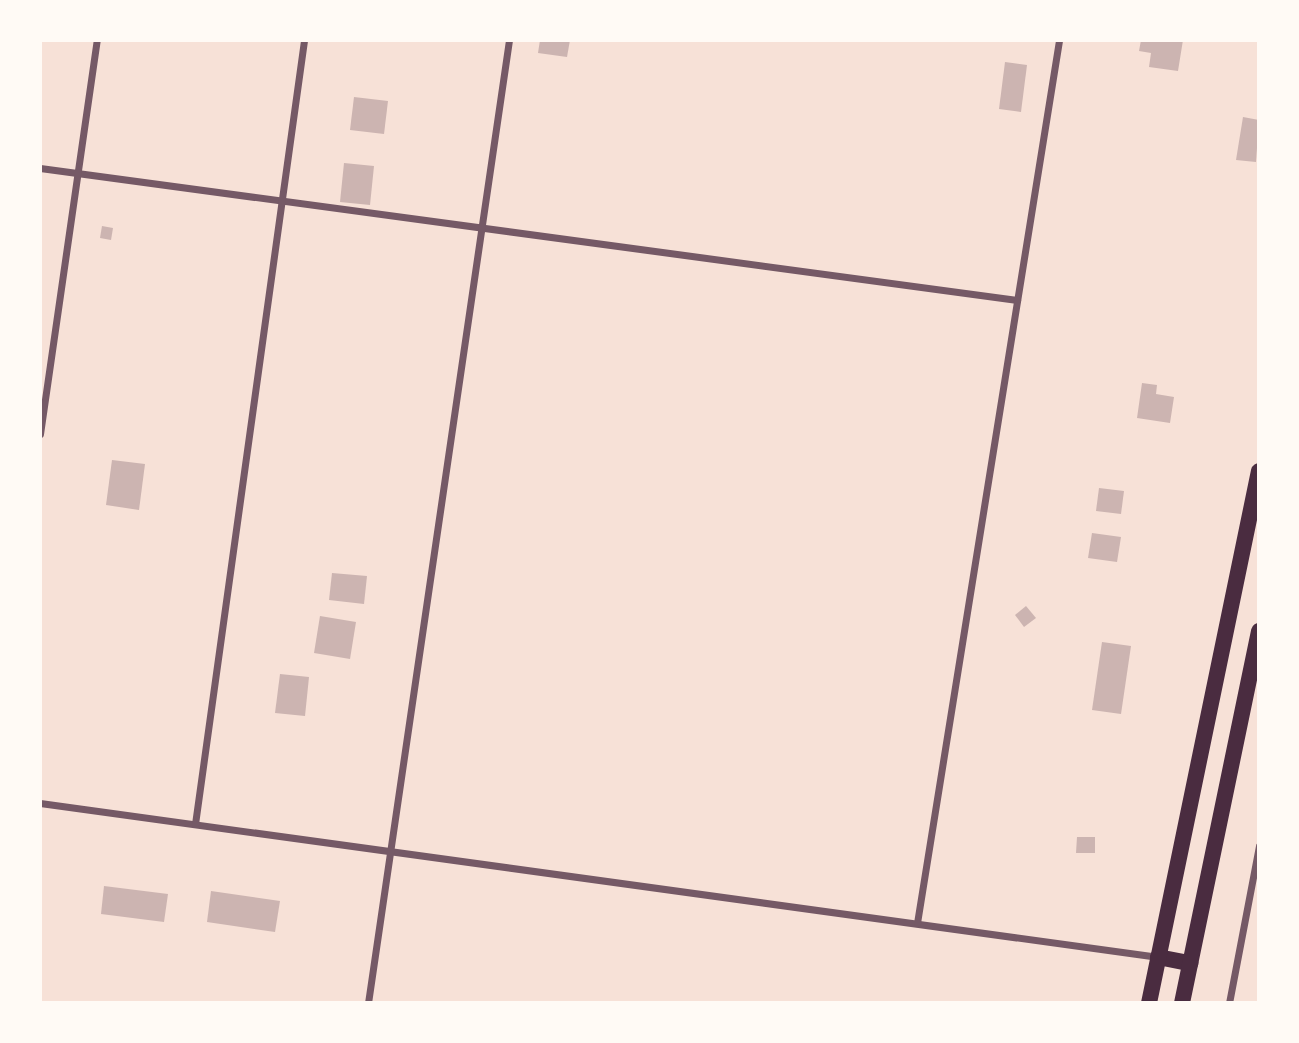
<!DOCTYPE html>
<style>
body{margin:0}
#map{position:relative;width:1299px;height:1043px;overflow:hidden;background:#f7e1d7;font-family:Inter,sans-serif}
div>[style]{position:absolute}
.building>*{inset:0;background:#ccb4b1}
.minor>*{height:7px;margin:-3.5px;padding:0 3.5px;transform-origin:3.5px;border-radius:3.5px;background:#755966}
.primary>*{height:16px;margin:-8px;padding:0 8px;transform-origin:8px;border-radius:8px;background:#4a2c40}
span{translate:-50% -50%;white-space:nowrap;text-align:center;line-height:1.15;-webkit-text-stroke:5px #fffaf5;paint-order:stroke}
.frame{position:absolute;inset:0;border:42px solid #fffaf5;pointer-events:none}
</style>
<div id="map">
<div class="building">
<div style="clip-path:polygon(540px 40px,570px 40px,567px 57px,538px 53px)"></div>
<div style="clip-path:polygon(1141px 40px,1183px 40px,1178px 71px,1149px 67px,1151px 53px,1139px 51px)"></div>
<div style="clip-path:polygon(1005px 62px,1027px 65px,1021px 112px,999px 109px)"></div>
<div style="clip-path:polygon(354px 97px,388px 101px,384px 134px,350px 130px)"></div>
<div style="clip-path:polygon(1243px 117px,1259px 120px,1256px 162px,1236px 160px)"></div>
<div style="clip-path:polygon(344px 163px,374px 166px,370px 205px,340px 202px)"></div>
<div style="clip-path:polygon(102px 226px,113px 228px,111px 240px,100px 238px)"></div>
<div style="clip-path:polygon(1142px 383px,1157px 385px,1156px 394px,1174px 397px,1170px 423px,1137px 418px)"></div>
<div style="clip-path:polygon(112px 460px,145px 464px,139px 510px,106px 505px)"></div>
<div style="clip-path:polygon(1099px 488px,1124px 491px,1121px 514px,1096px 511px)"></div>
<div style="clip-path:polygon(1092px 533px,1121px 537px,1117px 562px,1088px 558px)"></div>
<div style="clip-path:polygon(332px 573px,367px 576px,364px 604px,329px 600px)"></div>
<div style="clip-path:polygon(1026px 606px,1036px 618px,1024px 627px,1015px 615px)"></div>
<div style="clip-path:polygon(320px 616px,356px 622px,350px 659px,314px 653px)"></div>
<div style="clip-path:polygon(1102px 642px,1131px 646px,1121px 714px,1092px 710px)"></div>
<div style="clip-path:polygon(280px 674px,309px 677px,305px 716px,275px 713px)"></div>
<div style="clip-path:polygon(1077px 837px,1095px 837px,1095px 853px,1076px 853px)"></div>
<div style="clip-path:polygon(104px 886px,168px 894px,164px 922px,101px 914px)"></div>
<div style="clip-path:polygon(211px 891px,280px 901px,275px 932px,207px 922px)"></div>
</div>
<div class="minor">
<div style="left:40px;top:168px;width:986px;rotate:7.69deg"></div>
<div style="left:40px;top:434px;width:398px;rotate:-81.8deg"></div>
<div style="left:40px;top:803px;width:1129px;rotate:7.84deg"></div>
<div style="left:195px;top:824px;width:792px;rotate:-82.08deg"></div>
<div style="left:917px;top:923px;width:894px;rotate:-80.86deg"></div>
<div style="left:368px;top:1003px;width:973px;rotate:-81.67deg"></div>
<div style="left:1229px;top:1003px;width:160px;rotate:-79.2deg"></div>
</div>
<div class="primary">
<div style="left:1158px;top:957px;width:33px;rotate:11deg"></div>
<div style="left:1149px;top:1003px;width:543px;rotate:-78.32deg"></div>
<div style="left:1182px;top:1003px;width:380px;rotate:-78.3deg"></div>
</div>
<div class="frame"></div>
</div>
